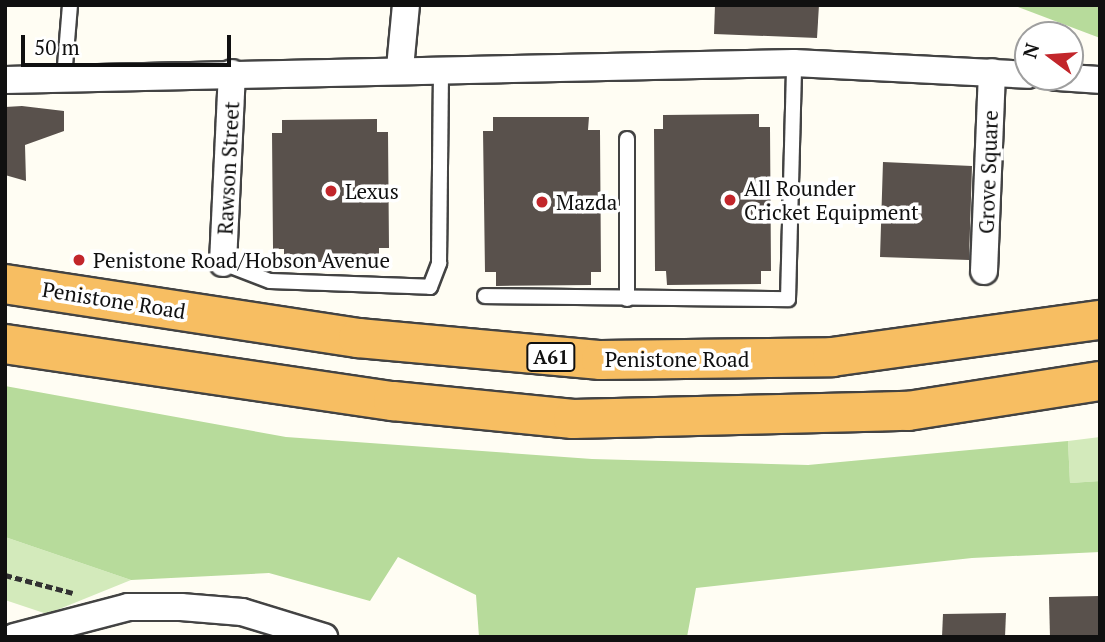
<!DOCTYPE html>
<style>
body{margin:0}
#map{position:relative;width:1105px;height:642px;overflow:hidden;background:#fffdf3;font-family:"PT Serif",serif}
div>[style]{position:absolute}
.green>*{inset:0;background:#d3eabb}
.forest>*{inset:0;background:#b7db9b}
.building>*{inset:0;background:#59514c}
.path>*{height:4.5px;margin-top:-2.25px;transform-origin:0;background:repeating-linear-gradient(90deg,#323232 0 7px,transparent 0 10.5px)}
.roads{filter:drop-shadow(2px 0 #434343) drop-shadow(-2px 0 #434343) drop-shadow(0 2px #434343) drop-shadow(0 -2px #434343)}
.service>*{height:14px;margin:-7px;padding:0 7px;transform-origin:7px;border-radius:7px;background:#fff}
.minor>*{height:26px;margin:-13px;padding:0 13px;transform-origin:13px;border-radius:13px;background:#fff}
.trunk>*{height:38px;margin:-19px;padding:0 19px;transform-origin:19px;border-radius:19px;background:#f7be62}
.dots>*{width:19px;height:19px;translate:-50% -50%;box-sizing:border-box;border:4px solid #fff;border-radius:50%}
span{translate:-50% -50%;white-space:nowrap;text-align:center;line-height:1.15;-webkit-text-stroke:7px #fff;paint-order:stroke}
.shield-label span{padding:2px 5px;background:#fff;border:2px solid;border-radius:5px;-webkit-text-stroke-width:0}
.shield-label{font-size:19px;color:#101010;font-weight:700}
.street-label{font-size:21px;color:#101010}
.poi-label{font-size:21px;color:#101010}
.left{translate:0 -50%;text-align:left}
.frame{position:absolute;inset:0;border:7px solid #101010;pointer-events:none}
.north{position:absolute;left:1014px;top:21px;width:70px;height:70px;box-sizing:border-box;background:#fff;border:2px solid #9f9f9f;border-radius:50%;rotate:286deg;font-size:19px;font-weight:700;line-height:28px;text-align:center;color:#101010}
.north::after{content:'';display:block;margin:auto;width:24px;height:32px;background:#c2262b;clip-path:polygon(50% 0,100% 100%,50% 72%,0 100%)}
.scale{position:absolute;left:21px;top:35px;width:210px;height:32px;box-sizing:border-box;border:4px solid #101010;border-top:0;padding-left:9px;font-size:21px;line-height:24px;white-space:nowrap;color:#101010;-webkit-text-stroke:5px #fff;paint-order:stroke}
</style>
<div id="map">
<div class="green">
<div style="clip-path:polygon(1100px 437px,1100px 481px,1070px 483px,1068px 441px)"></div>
<div style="clip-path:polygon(5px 537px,131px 580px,47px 614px,5px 600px)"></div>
</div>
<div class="forest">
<div style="clip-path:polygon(1013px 5px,1100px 5px,1100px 38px)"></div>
<div style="clip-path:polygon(5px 386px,286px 437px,592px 459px,808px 465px,1068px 441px,1070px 483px,1100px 481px,1100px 552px,972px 558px,696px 588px,687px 637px,479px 637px,476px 595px,398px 557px,370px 601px,269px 573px,131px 580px,5px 537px)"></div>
</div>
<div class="building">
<div style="clip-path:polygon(715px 5px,819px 5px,817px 38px,714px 34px)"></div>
<div style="clip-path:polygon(22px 106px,64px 111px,64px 131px,25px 145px,26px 181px,5px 175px,5px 107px)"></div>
<div style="clip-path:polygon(759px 114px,759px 127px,770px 127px,771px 271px,761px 271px,761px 284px,667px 285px,666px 271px,655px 271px,654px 129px,663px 129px,663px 115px)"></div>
<div style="clip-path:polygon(493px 117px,589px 117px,588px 130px,600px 130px,601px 272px,591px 272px,591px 285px,496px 286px,496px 272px,485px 272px,483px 131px,493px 131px)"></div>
<div style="clip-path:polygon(377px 119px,377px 132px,388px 132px,389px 248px,379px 248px,379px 262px,284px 262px,284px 249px,273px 249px,272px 133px,282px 133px,282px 120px)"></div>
<div style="clip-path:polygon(883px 162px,972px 166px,969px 260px,880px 257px)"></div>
<div style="clip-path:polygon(1100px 596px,1100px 637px,1050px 637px,1049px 597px)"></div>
<div style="clip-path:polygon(1006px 613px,1005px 637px,942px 637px,943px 614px)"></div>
</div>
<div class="path">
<div style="left:5px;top:575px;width:70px;rotate:14.8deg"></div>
</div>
<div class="roads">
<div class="service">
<div style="left:64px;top:78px;width:73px;rotate:-85.3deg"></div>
<div style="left:223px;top:263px;width:50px;rotate:21deg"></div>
<div style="left:270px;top:281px;width:160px;rotate:2.1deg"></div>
<div style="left:430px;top:287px;width:26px;rotate:-69deg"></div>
<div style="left:439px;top:263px;width:196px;rotate:-89.4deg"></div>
<div style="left:485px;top:296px;width:303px;rotate:0.6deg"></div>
<div style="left:788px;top:299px;width:236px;rotate:-88.5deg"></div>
<div style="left:627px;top:299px;width:160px;rotate:-90deg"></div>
</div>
<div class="minor">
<div style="left:400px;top:68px;width:63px;rotate:-84.6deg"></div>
<div style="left:1056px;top:77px;width:44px;rotate:3.9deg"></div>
<div style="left:5px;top:80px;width:789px;rotate:-1.23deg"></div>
<div style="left:794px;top:63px;width:234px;rotate:2.9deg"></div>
<div style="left:223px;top:263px;width:190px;rotate:-87.3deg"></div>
<div style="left:984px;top:271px;width:199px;rotate:-87.7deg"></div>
<div style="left:14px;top:637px;width:118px;rotate:-14.7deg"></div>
<div style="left:128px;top:607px;width:53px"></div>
<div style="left:181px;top:607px;width:61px;rotate:4.7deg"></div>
<div style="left:242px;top:612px;width:86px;rotate:17deg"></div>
</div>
<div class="trunk">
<div style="left:5px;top:284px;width:357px;rotate:8.7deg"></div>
<div style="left:358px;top:338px;width:244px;rotate:5.2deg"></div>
<div style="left:601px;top:360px;width:231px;rotate:-0.7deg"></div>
<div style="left:832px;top:357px;width:271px;rotate:-7.9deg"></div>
<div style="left:5px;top:344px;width:392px;rotate:8.4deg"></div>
<div style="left:393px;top:401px;width:181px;rotate:5.7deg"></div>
<div style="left:573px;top:419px;width:335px;rotate:-1.4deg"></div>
<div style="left:908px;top:411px;width:194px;rotate:-8.9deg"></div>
</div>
</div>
<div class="dots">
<div style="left:331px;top:191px;background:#c2262b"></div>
<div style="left:730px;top:200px;background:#c2262b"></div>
<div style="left:542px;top:202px;background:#c2262b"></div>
<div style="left:79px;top:260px;background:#c2262b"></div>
</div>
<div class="shield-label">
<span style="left:551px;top:357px">A61</span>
</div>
<div class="street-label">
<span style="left:228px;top:168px;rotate:-87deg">Rawson Street</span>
<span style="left:988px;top:172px;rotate:-88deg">Grove Square</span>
<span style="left:114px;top:300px;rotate:9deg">Penistone Road</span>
<span style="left:677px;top:359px">Penistone Road</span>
</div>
<div class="poi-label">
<span class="left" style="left:744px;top:200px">All Rounder<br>Cricket Equipment</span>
<span class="left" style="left:345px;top:191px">Lexus</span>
<span class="left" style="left:556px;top:202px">Mazda</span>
<span class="left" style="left:93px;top:260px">Penistone Road/Hobson Avenue</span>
</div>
<div class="frame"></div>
<div class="north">N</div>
<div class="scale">50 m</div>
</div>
